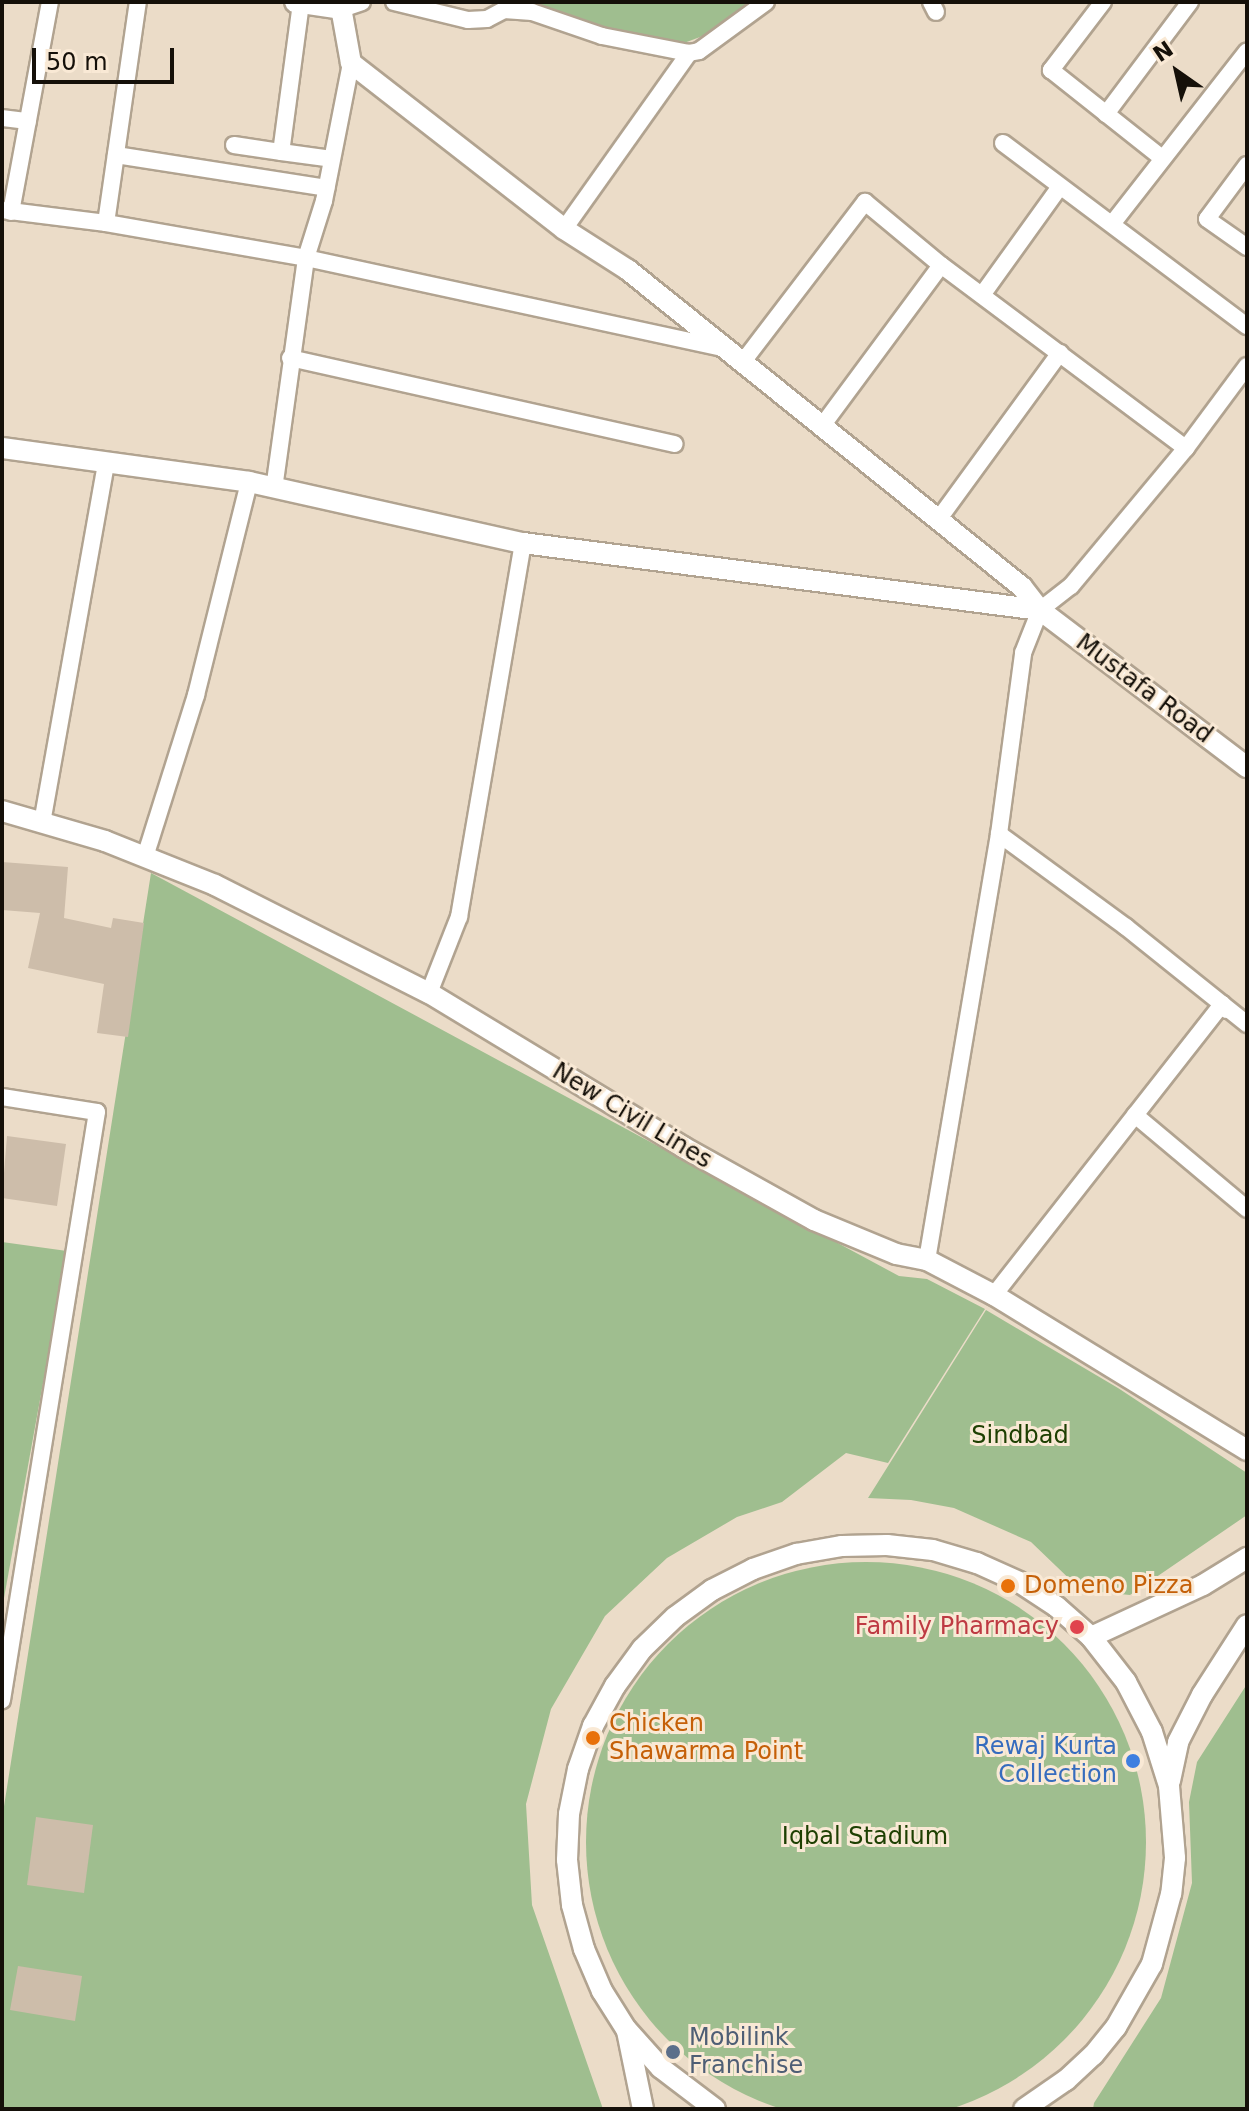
<!DOCTYPE html>
<style>
body{margin:0}
#map{position:relative;width:1249px;height:2111px;overflow:hidden;background:#ebdcc8;font-family:"DejaVu Sans",sans-serif}
div>[style]{position:absolute}
.green>*{inset:0;background:#9fbe8f}
.round{border-radius:50%}
.building>*{inset:0;background:#cdbdaa}
.roads{filter:drop-shadow(2px 0 #b1a390) drop-shadow(-2px 0 #b1a390) drop-shadow(0 2px #b1a390) drop-shadow(0 -2px #b1a390)}
.minor>*{height:16px;margin:-8px;padding:0 8px;transform-origin:8px;border-radius:8px;background:#fff}
.tertiary>*{height:20px;margin:-10px;padding:0 10px;transform-origin:10px;border-radius:10px;background:#fff}
.dots>*{width:22px;height:22px;translate:-50% -50%;box-sizing:border-box;border:4px solid #f9e9d5;border-radius:50%}
span{translate:-50% -50%;white-space:nowrap;text-align:center;line-height:1.15;-webkit-text-stroke:6px #f9e9d5;paint-order:stroke}
.street-label{font-size:24px;color:#151009}
.park-label{font-size:24px;color:#1e4002}
.food-label{font-size:24px;color:#c56008}
.left{translate:0 -50%;text-align:left}
.health-label{font-size:24px;color:#be3a42}
.right{translate:-100% -50%;text-align:right}
.shop-label{font-size:24px;color:#366cbe}
.service-label{font-size:24px;color:#4e5e75}
.frame{position:absolute;inset:0;border:4px solid #151009;pointer-events:none}
.north{position:absolute;left:1137px;top:32px;width:80px;height:80px;-webkit-text-stroke:6px #f9e9d5;paint-order:stroke;rotate:326deg;font-size:22px;font-weight:700;line-height:32px;text-align:center;color:#151009}
.north::after{content:'';display:block;margin:auto;width:28px;height:36px;background:#151009;clip-path:polygon(50% 0,100% 100%,50% 72%,0 100%)}
.scale{position:absolute;left:32px;top:48px;width:142px;height:36px;box-sizing:border-box;border:4px solid #151009;border-top:0;padding-left:10px;font-size:24px;line-height:28px;white-space:nowrap;color:#151009;-webkit-text-stroke:6px #f9e9d5;paint-order:stroke}
</style>
<div id="map">
<div class="green">
<div style="clip-path:polygon(510px 2px,766px 2px,727px 27px,657px 53px)"></div>
<div style="clip-path:polygon(151px 873px,899px 1276px,927px 1279px,985px 1309px,888px 1463px,846px 1453px,782px 1502px,737px 1517px,667px 1558px,605px 1616px,551px 1709px,526px 1804px,532px 1905px,603px 2109px,2px 2109px,2px 1819px)"></div>
<div style="clip-path:polygon(2px 1242px,67px 1251px,2px 1609px)"></div>
<div style="clip-path:polygon(986px 1310px,1118px 1388px,1247px 1473px,1247px 1515px,1130px 1595px,1081px 1590px,1031px 1542px,954px 1508px,911px 1500px,868px 1498px)"></div>
<div class="round" style="left:586px;top:1562px;width:560px;height:560px"></div>
<div style="clip-path:polygon(1247px 1684px,1247px 2109px,1093px 2109px,1094px 2103px,1161px 1998px,1192px 1883px,1189px 1802px,1197px 1762px)"></div>
</div>
<div class="building">
<div style="clip-path:polygon(2px 862px,68px 867px,64px 918px,111px 928px,113px 918px,144px 923px,128px 1037px,97px 1033px,104px 984px,28px 968px,40px 913px,2px 910px)"></div>
<div style="clip-path:polygon(7px 1136px,66px 1144px,57px 1206px,2px 1198px)"></div>
<div style="clip-path:polygon(36px 1817px,93px 1825px,84px 1893px,27px 1885px)"></div>
<div style="clip-path:polygon(18px 1966px,82px 1976px,75px 2021px,10px 2010px)"></div>
</div>
<div class="roads">
<div class="minor">
<div style="left:394px;top:2px;width:76px;rotate:13.7deg"></div>
<div style="left:468px;top:20px;width:19px;rotate:-3deg"></div>
<div style="left:487px;top:19px;width:19px;rotate:-28deg"></div>
<div style="left:504px;top:10px;width:28px;rotate:4deg"></div>
<div style="left:532px;top:12px;width:74px;rotate:18.9deg"></div>
<div style="left:602px;top:36px;width:89px;rotate:11.1deg"></div>
<div style="left:689px;top:53px;width:10px;rotate:-11deg"></div>
<div style="left:699px;top:51px;width:83px;rotate:-36.2deg"></div>
<div style="left:931px;top:2px;width:11px;rotate:63deg"></div>
<div style="left:1103px;top:2px;width:86px;rotate:127.4deg"></div>
<div style="left:1051px;top:70px;width:142px;rotate:38.4deg"></div>
<div style="left:301px;top:3px;width:150px;rotate:97.6deg"></div>
<div style="left:281px;top:152px;width:51px;rotate:7.8deg"></div>
<div style="left:342px;top:9px;width:21px;rotate:-19deg"></div>
<div style="left:1106px;top:114px;width:140px;rotate:-53.1deg"></div>
<div style="left:2px;top:118px;width:26px;rotate:7deg"></div>
<div style="left:1003px;top:143px;width:305px;rotate:36.9deg"></div>
<div style="left:234px;top:145px;width:48px;rotate:8.5deg"></div>
<div style="left:116px;top:155px;width:213px;rotate:8.9deg"></div>
<div style="left:1247px;top:165px;width:67px;rotate:126.5deg"></div>
<div style="left:1207px;top:219px;width:49px;rotate:35deg"></div>
<div style="left:2px;top:210px;width:105px;rotate:7.1deg"></div>
<div style="left:106px;top:223px;width:203px;rotate:9.9deg"></div>
<div style="left:306px;top:258px;width:427px;rotate:12.2deg"></div>
<div style="left:11px;top:212px;width:214px;rotate:-79.5deg"></div>
<div style="left:106px;top:223px;width:223px;rotate:-81.8deg"></div>
<div style="left:1112px;top:224px;width:219px;rotate:-52deg"></div>
<div style="left:564px;top:229px;width:216px;rotate:-54.6deg"></div>
<div style="left:982px;top:295px;width:132px;rotate:-54.3deg"></div>
<div style="left:290px;top:358px;width:394px;rotate:12.6deg"></div>
<div style="left:742px;top:363px;width:203px;rotate:-52.6deg"></div>
<div style="left:865px;top:202px;width:99px;rotate:39.7deg"></div>
<div style="left:941px;top:265px;width:306px;rotate:36.8deg"></div>
<div style="left:822px;top:426px;width:200px;rotate:-53.5deg"></div>
<div style="left:274px;top:489px;width:233px;rotate:-82.1deg"></div>
<div style="left:306px;top:258px;width:60px;rotate:-72.5deg"></div>
<div style="left:324px;top:201px;width:141px;rotate:-78.9deg"></div>
<div style="left:938px;top:520px;width:207px;rotate:-53.9deg"></div>
<div style="left:42px;top:823px;width:366px;rotate:-79.9deg"></div>
<div style="left:999px;top:834px;width:157px;rotate:36.2deg"></div>
<div style="left:1126px;top:927px;width:155px;rotate:38.7deg"></div>
<div style="left:145px;top:857px;width:170px;rotate:-72.5deg"></div>
<div style="left:196px;top:695px;width:219px;rotate:-76deg"></div>
<div style="left:429px;top:993px;width:82px;rotate:-68.5deg"></div>
<div style="left:459px;top:917px;width:379px;rotate:-80.3deg"></div>
<div style="left:2px;top:1097px;width:96px;rotate:9deg"></div>
<div style="left:97px;top:1112px;width:596px;rotate:99.18deg"></div>
<div style="left:1135px;top:1115px;width:146px;rotate:40deg"></div>
<div style="left:927px;top:1260px;width:432px;rotate:-80.4deg"></div>
<div style="left:999px;top:834px;width:183px;rotate:-82.4deg"></div>
<div style="left:1023px;top:653px;width:46px;rotate:-68.4deg"></div>
<div style="left:1040px;top:610px;width:39px;rotate:-38deg"></div>
<div style="left:1071px;top:586px;width:180px;rotate:-50.2deg"></div>
<div style="left:1186px;top:448px;width:102px;rotate:-53.4deg"></div>
<div style="left:994px;top:1295px;width:370px;rotate:-51.9deg"></div>
<div style="left:1222px;top:1004px;width:7px;rotate:56deg"></div>
</div>
<div class="tertiary">
<div style="left:295px;top:2px;width:48px;rotate:8.5deg"></div>
<div style="left:340px;top:2px;width:62px;rotate:79.8deg"></div>
<div style="left:351px;top:63px;width:270px;rotate:37.9deg"></div>
<div style="left:564px;top:229px;width:76px;rotate:32.6deg"></div>
<div style="left:628px;top:270px;width:506px;rotate:38.82deg"></div>
<div style="left:1022px;top:587px;width:29px;rotate:52deg"></div>
<div style="left:1040px;top:610px;width:260px;rotate:37.2deg"></div>
<div style="left:2px;top:448px;width:249px;rotate:7.8deg"></div>
<div style="left:249px;top:482px;width:281px;rotate:12.6deg"></div>
<div style="left:523px;top:543px;width:521px;rotate:7.38deg"></div>
<div style="left:2px;top:811px;width:107px;rotate:16.2deg"></div>
<div style="left:105px;top:841px;width:118px;rotate:21.8deg"></div>
<div style="left:215px;top:885px;width:240px;rotate:26.8deg"></div>
<div style="left:429px;top:993px;width:297px;rotate:31.2deg"></div>
<div style="left:683px;top:1147px;width:150px;rotate:29.1deg"></div>
<div style="left:814px;top:1220px;width:89px;rotate:22.5deg"></div>
<div style="left:896px;top:1254px;width:32px;rotate:11deg"></div>
<div style="left:927px;top:1260px;width:76px;rotate:27.6deg"></div>
<div style="left:994px;top:1295px;width:297px;rotate:31.5deg"></div>
<div style="left:1091px;top:1637px;width:123px;rotate:-24.9deg"></div>
<div style="left:1203px;top:1585px;width:52px;rotate:-31.5deg"></div>
<div style="left:1170px;top:1781px;width:40px;rotate:-78deg"></div>
<div style="left:1178px;top:1742px;width:53px;rotate:-62.9deg"></div>
<div style="left:1202px;top:1695px;width:83px;rotate:-57.3deg"></div>
<div style="left:627px;top:2031px;width:80px;rotate:78.4deg"></div>
<div style="left:715px;top:2109px;width:68px;rotate:-142.8deg"></div>
<div style="left:661px;top:2068px;width:52px;rotate:-131.9deg"></div>
<div style="left:626px;top:2029px;width:45px;rotate:-122.3deg"></div>
<div style="left:602px;top:1991px;width:46px;rotate:-113.2deg"></div>
<div style="left:584px;top:1949px;width:46px;rotate:-105.3deg"></div>
<div style="left:572px;top:1905px;width:45px;rotate:-96.3deg"></div>
<div style="left:567px;top:1860px;width:46px;rotate:-87.5deg"></div>
<div style="left:569px;top:1814px;width:46px;rotate:-78.7deg"></div>
<div style="left:578px;top:1769px;width:46px;rotate:-70.8deg"></div>
<div style="left:593px;top:1726px;width:46px;rotate:-61.2deg"></div>
<div style="left:615px;top:1686px;width:46px;rotate:-53.9deg"></div>
<div style="left:642px;top:1649px;width:46px;rotate:-44.1deg"></div>
<div style="left:675px;top:1617px;width:46px;rotate:-36.1deg"></div>
<div style="left:712px;top:1590px;width:46px;rotate:-27.1deg"></div>
<div style="left:753px;top:1569px;width:46px;rotate:-19.2deg"></div>
<div style="left:796px;top:1554px;width:47px;rotate:-9.9deg"></div>
<div style="left:842px;top:1546px;width:45px;rotate:-1.3deg"></div>
<div style="left:887px;top:1545px;width:46px;rotate:6.2deg"></div>
<div style="left:933px;top:1550px;width:46px;rotate:16.5deg"></div>
<div style="left:977px;top:1563px;width:46px;rotate:24.3deg"></div>
<div style="left:1019px;top:1582px;width:45px;rotate:33.3deg"></div>
<div style="left:1057px;top:1607px;width:45px;rotate:41.4deg"></div>
<div style="left:1091px;top:1637px;width:57px;rotate:52.1deg"></div>
<div style="left:1126px;top:1682px;width:56px;rotate:62.5deg"></div>
<div style="left:1152px;top:1732px;width:57px;rotate:72.5deg"></div>
<div style="left:1169px;top:1786px;width:72px;rotate:85.2deg"></div>
<div style="left:1175px;top:1858px;width:36px;rotate:96deg"></div>
<div style="left:1171px;top:1894px;width:73px;rotate:105.2deg"></div>
<div style="left:1152px;top:1964px;width:73px;rotate:119.7deg"></div>
<div style="left:1116px;top:2027px;width:36px;rotate:129deg"></div>
<div style="left:1093px;top:2055px;width:37px;rotate:137deg"></div>
<div style="left:1066px;top:2080px;width:51px;rotate:145.4deg"></div>
</div>
</div>
<div class="dots">
<div style="left:1008px;top:1586px;background:#e8710a"></div>
<div style="left:1077px;top:1627px;background:#e0444e"></div>
<div style="left:593px;top:1738px;background:#e8710a"></div>
<div style="left:1133px;top:1761px;background:#3f7fe0"></div>
<div style="left:673px;top:2052px;background:#5c6f8a"></div>
</div>
<div class="street-label">
<span style="left:1144px;top:689px;rotate:37deg">Mustafa Road</span>
<span style="left:632px;top:1116px;rotate:31deg">New Civil Lines</span>
</div>
<div class="park-label">
<span style="left:1020px;top:1436px">Sindbad</span>
<span style="left:865px;top:1837px">Iqbal Stadium</span>
</div>
<div class="food-label">
<span class="left" style="left:1024px;top:1586px">Domeno Pizza</span>
<span class="left" style="left:609px;top:1738px">Chicken<br>Shawarma Point</span>
</div>
<div class="health-label">
<span class="right" style="left:1059px;top:1627px">Family Pharmacy</span>
</div>
<div class="shop-label">
<span class="right" style="left:1117px;top:1761px">Rewaj Kurta<br>Collection</span>
</div>
<div class="service-label">
<span class="left" style="left:689px;top:2052px">Mobilink<br>Franchise</span>
</div>
<div class="frame"></div>
<div class="north">N</div>
<div class="scale">50 m</div>
</div>
